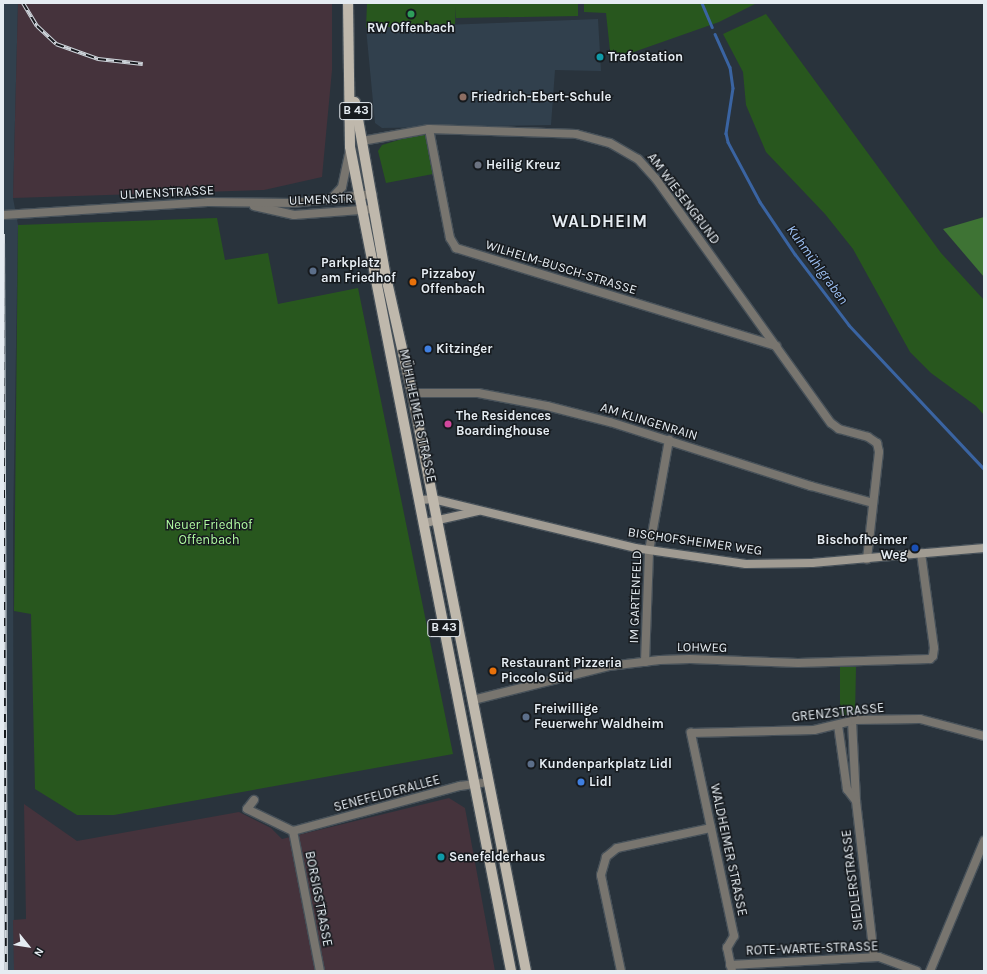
<!DOCTYPE html>
<meta charset="utf-8">
<style>
body{margin:0}
#map{position:relative;width:987px;height:974px;overflow:hidden;background:#29333c;font-family:Karla,sans-serif}
div>[style]{position:absolute}
.built>*{inset:0;background:#31404d}
.industrial>*{inset:0;background:#45333c}
.green>*{inset:0;background:#28571e}
.forest>*{inset:0;background:#3e7334}
.stream>*{height:2.5px;margin:-1.25px;padding:0 1.25px;transform-origin:1.25px;border-radius:1.25px;background:#3a64a2}
.roads{filter:drop-shadow(1px 0 #475159) drop-shadow(-1px 0 #475159) drop-shadow(0 1px #475159) drop-shadow(0 -1px #475159)}
.street>*{height:8px;margin:-4px;padding:0 4px;transform-origin:4px;border-radius:4px;background:#78756f}
.secondary>*{height:8px;margin:-4px;padding:0 4px;transform-origin:4px;border-radius:4px;background:#a09b92}
.primary>*{height:10px;margin:-5px;padding:0 5px;transform-origin:5px;border-radius:5px;background:#bfb8ac}
.rail>*{height:4px;margin-top:-2px;transform-origin:0;background:repeating-linear-gradient(90deg,#161a1e 0 8px,#ced5db 0 16px);box-sizing:border-box;border-block:1px solid #ced5db}
.dots>*{width:11px;height:11px;translate:-50% -50%;box-sizing:border-box;border:2px solid #161a1e;border-radius:50%}
span{translate:-50% -50%;white-space:nowrap;text-align:center;line-height:1.15;-webkit-text-stroke:3px #161a1e;paint-order:stroke}
.shield-label span{padding:1px 3px;background:#161a1e;border:1px solid;border-radius:3px;-webkit-text-stroke-width:0}
.shield-label{font-size:12px;color:#e5ecf2;font-weight:700}
.poi-label{font-size:13px;color:#e5ecf2;font-weight:700}
.left{translate:0 -50%;text-align:left}
.right{translate:-100% -50%;text-align:right}
.street-label{font-size:13px;color:#e5ecf2}
.park-label{font-size:13px;color:#b0fba1}
.water-label{font-size:14px;color:#9dc1f5;font-style:italic}
.district-label{font-size:17px;color:#e5ecf2;font-weight:700;letter-spacing:1px}
.frame{position:absolute;inset:0;border:4px solid #e5ecf2;pointer-events:none}
.north{position:absolute;left:8px;top:926px;width:40px;height:40px;-webkit-text-stroke:3px #161a1e;paint-order:stroke;rotate:120deg;font-size:11px;font-weight:700;line-height:16px;text-align:center;color:#e5ecf2}
.north::after{content:'';display:block;margin:auto;width:14px;height:18px;background:#e5ecf2;clip-path:polygon(50% 0,100% 100%,50% 72%,0 100%)}
</style>
<div id="map">
<div class="built">
<div style="clip-path:polygon(3px 3px,18px 3px,13px 198px,18px 225px,13px 529px,14px 971px,3px 971px)"></div>
<div style="clip-path:polygon(598px 19px,601px 71px,555px 70px,551px 125px,382px 128px,375px 123px,366px 28px)"></div>
</div>
<div class="industrial">
<div style="clip-path:polygon(18px 3px,332px 3px,332px 70px,322px 177px,264px 190px,13px 198px)"></div>
<div style="clip-path:polygon(449px 798px,465px 808px,495px 971px,14px 971px,13px 920px,26px 919px,24px 804px,77px 841px,239px 812px,271px 828px,282px 839px)"></div>
</div>
<div class="green">
<div style="clip-path:polygon(367px 3px,578px 3px,578px 16px,456px 18px,456px 7px,455px 24px,366px 28px)"></div>
<div style="clip-path:polygon(584px 3px,757px 3px,719px 22px,611px 60px,606px 13px,584px 12px)"></div>
<div style="clip-path:polygon(766px 14px,941px 253px,984px 300px,984px 415px,976px 406px,931px 373px,910px 352px,853px 249px,825px 214px,766px 152px,746px 105px,743px 72px,723px 34px)"></div>
<div style="clip-path:polygon(425px 132px,433px 174px,386px 183px,378px 151px,382px 145px)"></div>
<div style="clip-path:polygon(217px 218px,225px 260px,268px 253px,278px 304px,358px 288px,453px 754px,114px 815px,77px 815px,35px 789px,31px 614px,14px 611px,18px 225px)"></div>
<div style="clip-path:polygon(840px 667px,856px 667px,855px 715px,840px 715px)"></div>
</div>
<div class="forest">
<div style="clip-path:polygon(984px 217px,984px 277px,943px 229px)"></div>
</div>
<div class="stream">
<div style="left:702px;top:3px;width:26px;rotate:67deg"></div>
<div style="left:715px;top:34px;width:36px;rotate:66deg"></div>
<div style="left:730px;top:67px;width:21px;rotate:82deg"></div>
<div style="left:733px;top:88px;width:46px;rotate:98.8deg"></div>
<div style="left:726px;top:133px;width:9px;rotate:77deg"></div>
<div style="left:728px;top:142px;width:68px;rotate:61.9deg"></div>
<div style="left:760px;top:202px;width:63px;rotate:56.1deg"></div>
<div style="left:795px;top:254px;width:89px;rotate:52.7deg"></div>
<div style="left:849px;top:325px;width:197px;rotate:46.8deg"></div>
</div>
<div class="roads">
<div class="street">
<div style="left:429px;top:129px;width:111px;rotate:79.1deg"></div>
<div style="left:450px;top:238px;width:12px;rotate:59deg"></div>
<div style="left:456px;top:248px;width:335px;rotate:17deg"></div>
<div style="left:362px;top:141px;width:68px;rotate:-10.2deg"></div>
<div style="left:429px;top:129px;width:147px;rotate:1.9deg"></div>
<div style="left:576px;top:134px;width:35px;rotate:15deg"></div>
<div style="left:610px;top:143px;width:32px;rotate:30deg"></div>
<div style="left:638px;top:159px;width:27px;rotate:48deg"></div>
<div style="left:656px;top:179px;width:300px;rotate:54.4deg"></div>
<div style="left:831px;top:423px;width:10px;rotate:37deg"></div>
<div style="left:839px;top:429px;width:30px;rotate:15deg"></div>
<div style="left:868px;top:437px;width:11px;rotate:34deg"></div>
<div style="left:877px;top:443px;width:9px;rotate:77deg"></div>
<div style="left:879px;top:452px;width:108px;rotate:96.4deg"></div>
<div style="left:331px;top:199px;width:16px;rotate:-47deg"></div>
<div style="left:342px;top:187px;width:39px;rotate:-78deg"></div>
<div style="left:254px;top:206px;width:41px;rotate:12.7deg"></div>
<div style="left:294px;top:215px;width:80px;rotate:-4.3deg"></div>
<div style="left:3px;top:215px;width:205px;rotate:-3.6deg"></div>
<div style="left:208px;top:202px;width:85px;rotate:0.7deg"></div>
<div style="left:293px;top:203px;width:80px;rotate:-6.5deg"></div>
<div style="left:412px;top:393px;width:66px"></div>
<div style="left:478px;top:393px;width:70px;rotate:10.7deg"></div>
<div style="left:547px;top:406px;width:65px;rotate:14.3deg"></div>
<div style="left:610px;top:422px;width:211px;rotate:17.7deg"></div>
<div style="left:811px;top:486px;width:64px;rotate:15.3deg"></div>
<div style="left:645px;top:662px;width:111px;rotate:-87.9deg"></div>
<div style="left:649px;top:551px;width:113px;rotate:-79.8deg"></div>
<div style="left:473px;top:700px;width:140px;rotate:-14deg"></div>
<div style="left:609px;top:666px;width:51px;rotate:-6.7deg"></div>
<div style="left:660px;top:660px;width:30px;rotate:-2deg"></div>
<div style="left:690px;top:659px;width:108px;rotate:2.1deg"></div>
<div style="left:798px;top:663px;width:132px;rotate:-1.7deg"></div>
<div style="left:930px;top:659px;width:4px;rotate:-45deg"></div>
<div style="left:933px;top:656px;width:8px;rotate:-83deg"></div>
<div style="left:934px;top:648px;width:96px;rotate:-97.8deg"></div>
<div style="left:852px;top:721px;width:80px;rotate:87.1deg"></div>
<div style="left:856px;top:801px;width:157px;rotate:83.4deg"></div>
<div style="left:838px;top:725px;width:65px;rotate:82deg"></div>
<div style="left:847px;top:789px;width:15px;rotate:53deg"></div>
<div style="left:254px;top:800px;width:11px;rotate:128deg"></div>
<div style="left:247px;top:809px;width:51px;rotate:25.6deg"></div>
<div style="left:293px;top:831px;width:173px;rotate:-15.1deg"></div>
<div style="left:460px;top:786px;width:28px;rotate:-8deg"></div>
<div style="left:293px;top:831px;width:143px;rotate:79.1deg"></div>
<div style="left:730px;top:965px;width:149px;rotate:-3.1deg"></div>
<div style="left:879px;top:957px;width:40px;rotate:20.2deg"></div>
<div style="left:621px;top:971px;width:98px;rotate:-101.8deg"></div>
<div style="left:601px;top:875px;width:19px;rotate:-74deg"></div>
<div style="left:606px;top:857px;width:14px;rotate:-39deg"></div>
<div style="left:617px;top:848px;width:96px;rotate:-12deg"></div>
<div style="left:732px;top:971px;width:24px;rotate:-102deg"></div>
<div style="left:727px;top:948px;width:14px;rotate:-60deg"></div>
<div style="left:734px;top:936px;width:208px;rotate:-102deg"></div>
<div style="left:691px;top:733px;width:123px;rotate:-1.4deg"></div>
<div style="left:814px;top:730px;width:42px;rotate:-13.7deg"></div>
<div style="left:855px;top:720px;width:65px;rotate:-0.9deg"></div>
<div style="left:920px;top:719px;width:66px;rotate:14.9deg"></div>
<div style="left:930px;top:971px;width:141px;rotate:-67.4deg"></div>
</div>
<div class="secondary">
<div style="left:421px;top:500px;width:12px;rotate:-5deg"></div>
<div style="left:433px;top:499px;width:208px;rotate:13.6deg"></div>
<div style="left:635px;top:548px;width:112px;rotate:8.2deg"></div>
<div style="left:746px;top:564px;width:66px;rotate:-0.9deg"></div>
<div style="left:812px;top:563px;width:173px;rotate:-5deg"></div>
<div style="left:425px;top:523px;width:54px;rotate:-12.8deg"></div>
</div>
<div class="primary">
<div style="left:348px;top:3px;width:144px;rotate:89.2deg"></div>
<div style="left:350px;top:147px;width:840px;rotate:78.94deg"></div>
<div style="left:355px;top:102px;width:178px;rotate:80deg"></div>
<div style="left:386px;top:277px;width:119px;rotate:77.4deg"></div>
<div style="left:412px;top:393px;width:589px;rotate:78.84deg"></div>
</div>
</div>
<div class="rail">
<div style="left:23px;top:3px;width:27px;rotate:59deg"></div>
<div style="left:37px;top:26px;width:26px;rotate:43deg"></div>
<div style="left:56px;top:44px;width:45px;rotate:19.7deg"></div>
<div style="left:98px;top:59px;width:45px;rotate:6.3deg"></div>
<div style="left:3px;top:234px;width:737px;rotate:89.77deg"></div>
</div>
<div class="dots">
<div style="left:411px;top:14px;background:#2e9e5b"></div>
<div style="left:600px;top:57px;background:#0f9aa8"></div>
<div style="left:463px;top:97px;background:#8d6e63"></div>
<div style="left:478px;top:165px;background:#6b7280"></div>
<div style="left:313px;top:271px;background:#5c6f8a"></div>
<div style="left:413px;top:282px;background:#e8710a"></div>
<div style="left:428px;top:349px;background:#3f7fe0"></div>
<div style="left:448px;top:424px;background:#d1479c"></div>
<div style="left:915px;top:548px;background:#1a4fb4"></div>
<div style="left:493px;top:671px;background:#e8710a"></div>
<div style="left:526px;top:717px;background:#5c6f8a"></div>
<div style="left:531px;top:764px;background:#5c6f8a"></div>
<div style="left:581px;top:782px;background:#3f7fe0"></div>
<div style="left:441px;top:857px;background:#0f9aa8"></div>
</div>
<div class="shield-label">
<span style="left:356px;top:111px">B 43</span>
<span style="left:444px;top:628px">B 43</span>
</div>
<div class="poi-label">
<span style="left:411px;top:28px">RW Offenbach</span>
<span class="left" style="left:608px;top:57px">Trafostation</span>
<span class="left" style="left:471px;top:97px">Friedrich-Ebert-Schule</span>
<span class="left" style="left:486px;top:165px">Heilig Kreuz</span>
<span class="left" style="left:321px;top:271px">Parkplatz<br>am Friedhof</span>
<span class="left" style="left:421px;top:282px">Pizzaboy<br>Offenbach</span>
<span class="left" style="left:436px;top:349px">Kitzinger</span>
<span class="left" style="left:456px;top:424px">The Residences<br>Boardinghouse</span>
<span class="right" style="left:907px;top:548px">Bischofheimer<br>Weg</span>
<span class="left" style="left:501px;top:671px">Restaurant Pizzeria<br>Piccolo Süd</span>
<span class="left" style="left:534px;top:717px">Freiwillige<br>Feuerwehr Waldheim</span>
<span class="left" style="left:539px;top:764px">Kundenparkplatz Lidl</span>
<span class="left" style="left:589px;top:782px">Lidl</span>
<span class="left" style="left:449px;top:857px">Senefelderhaus</span>
</div>
<div class="street-label">
<span style="left:167px;top:193px;rotate:-3deg">ULMENSTRASSE</span>
<span style="left:683px;top:199px;rotate:53deg">AM WIESENGRUND</span>
<span style="left:321px;top:200px;rotate:-2deg">ULMENSTR</span>
<span style="left:561px;top:268px;rotate:17deg">WILHELM-BUSCH-STRASSE</span>
<span style="left:417px;top:416px;rotate:78deg">MÜHLHEIMER STRASSE</span>
<span style="left:649px;top:422px;rotate:17deg">AM KLINGENRAIN</span>
<span style="left:695px;top:542px;rotate:8deg">BISCHOFSHEIMER WEG</span>
<span style="left:636px;top:597px;rotate:-88deg">IM GARTENFELD</span>
<span style="left:702px;top:648px;rotate:1deg">LOHWEG</span>
<span style="left:838px;top:713px;rotate:-6deg">GRENZSTRASSE</span>
<span style="left:387px;top:794px;rotate:-15deg">SENEFELDERALLEE</span>
<span style="left:728px;top:850px;rotate:78deg">WALDHEIMER STRASSE</span>
<span style="left:853px;top:880px;rotate:-97deg">SIEDLERSTRASSE</span>
<span style="left:318px;top:899px;rotate:79deg">BORSIGSTRASSE</span>
<span style="left:812px;top:949px;rotate:-2deg">ROTE-WARTE-STRASSE</span>
</div>
<div class="park-label">
<span style="left:209px;top:533px">Neuer Friedhof<br>Offenbach</span>
</div>
<div class="water-label">
<span style="left:817px;top:265px;rotate:54deg">Kuhmühlgraben</span>
</div>
<div class="district-label">
<span style="left:600px;top:222px">WALDHEIM</span>
</div>
<div class="frame"></div>
<div class="north">N</div>
</div>
